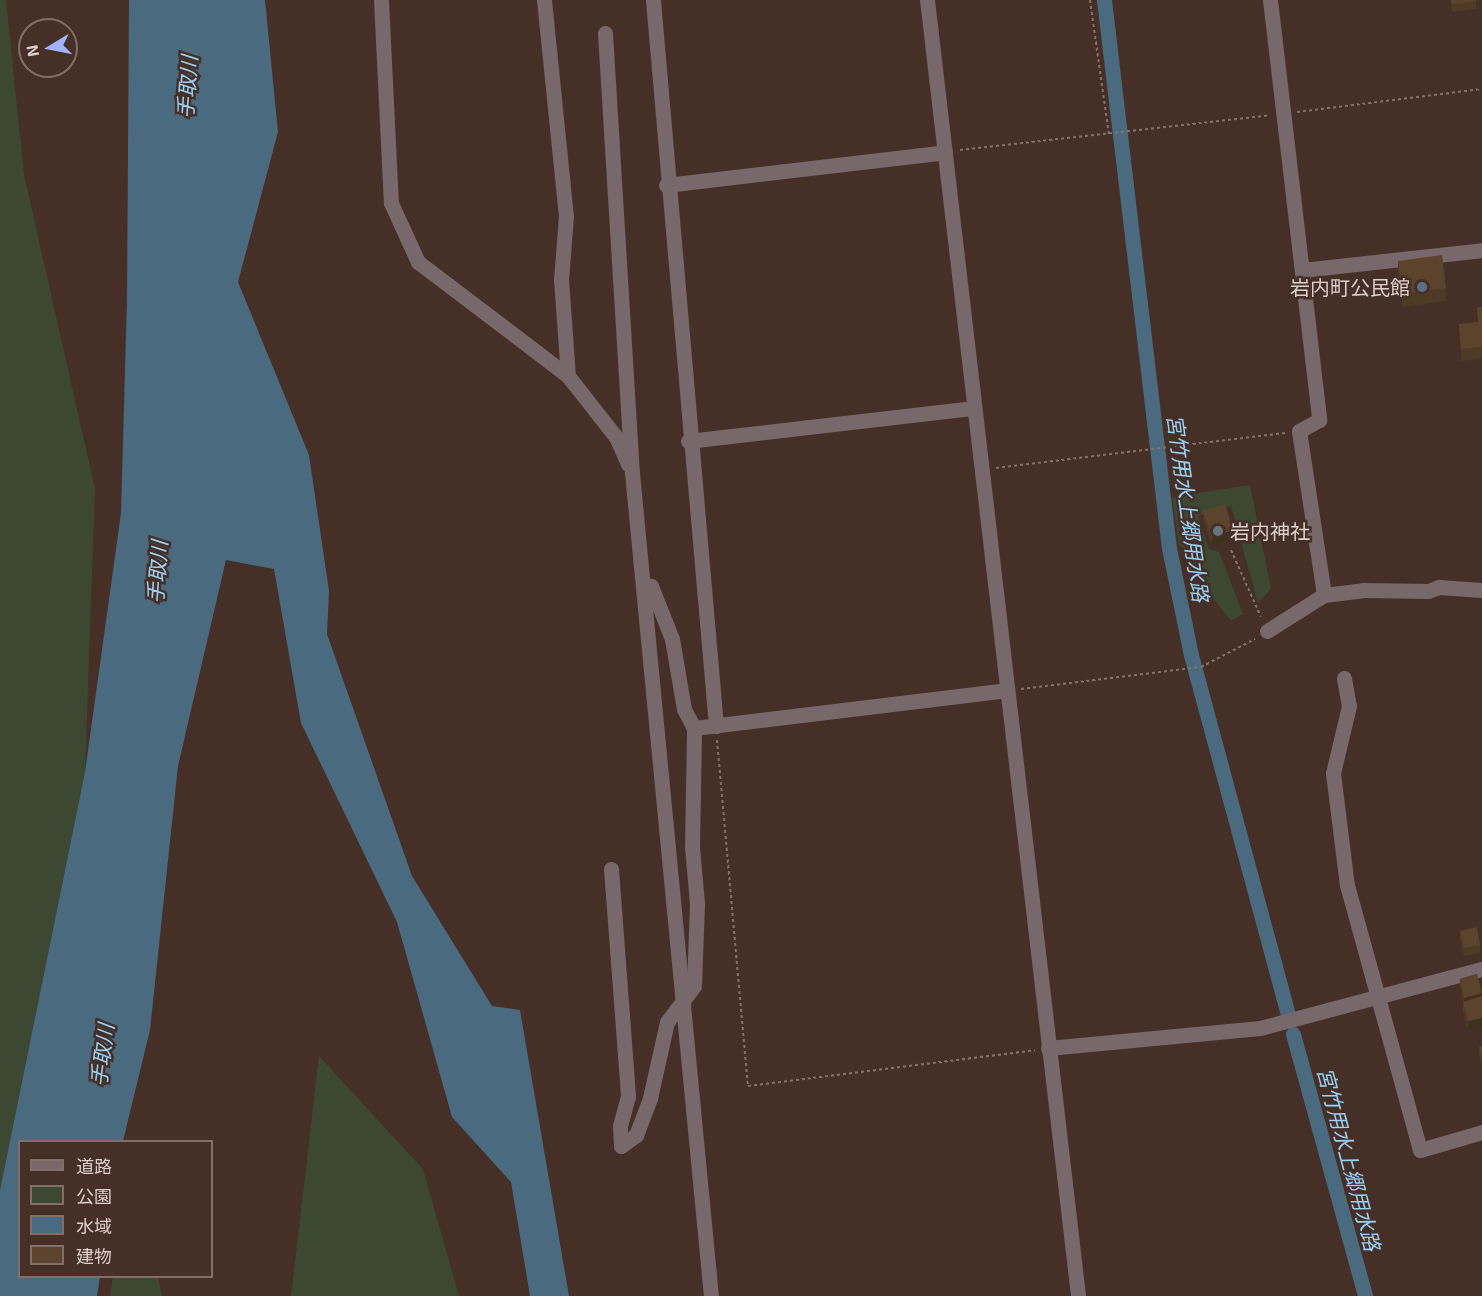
<!DOCTYPE html>
<meta charset="utf-8">
<style>
body{margin:0}
#map{position:relative;width:1482px;height:1296px;overflow:hidden;background:#452f27;font-family:"Exo 2","Noto Sans JP",sans-serif}
div>[style]{position:absolute}
.green>*{inset:0;background:#3d4833}
.water>*{inset:0;background:#4a6a7f}
.canal>*{height:15px;margin:-7.5px;padding:0 7.5px;transform-origin:7.5px;border-radius:7.5px;background:#4a6a7f}
.path>*{height:2px;margin-top:-1px;transform-origin:0;background:repeating-linear-gradient(90deg,#84726a 0 3px,transparent 0 6px)}
.minor>*{height:15px;margin:-7.5px;padding:0 7.5px;transform-origin:7.5px;border-radius:7.5px;background:#78676b}
.wall>*{inset:0;background:#4e3a25}
.shaded-wall>*{inset:0;background:#40301e}
.building>*{inset:0;background:#5b442b}
.dots>*{width:16px;height:16px;translate:-50% -50%;box-sizing:border-box;border:3px solid #452f27;border-radius:50%}
span{translate:-50% -50%;white-space:nowrap;text-align:center;line-height:1.15;-webkit-text-stroke:5px #452f27;paint-order:stroke}
.poi-label{font-size:20px;color:#ded0ca}
.right{translate:-100% -50%;text-align:right}
.left{translate:0 -50%;text-align:left}
.water-label{font-size:21px;color:#98d2f8;font-style:italic}
.legend{position:absolute;left:18px;top:1140px;width:195px;height:138px;box-sizing:border-box;background:#452f27;border:2px solid #826f68;margin:0;padding:8px 10px;list-style:none;font-size:18px;color:#ded0ca}
.legend li{display:flex;align-items:center;gap:12px;height:30px}
.legend b{width:30px;border:2px solid #826f68}
.north{position:absolute;left:18px;top:18px;width:60px;height:60px;box-sizing:border-box;background:#452f27;border:2px solid #826f68;border-radius:50%;rotate:260deg;font-size:16px;font-weight:700;line-height:24px;text-align:center;color:#ded0ca}
.north::after{content:'';display:block;margin:auto;width:21px;height:27px;background:#a3b2fd;clip-path:polygon(50% 0,100% 100%,50% 72%,0 100%)}
</style>
<div id="map">
<div class="green">
<div style="clip-path:polygon(0 0,6px 0,24px 174px,95px 489px,85px 772px,0 1190px)"></div>
<div style="clip-path:polygon(1250px 485px,1271px 589px,1258px 603px,1231px 506px,1198px 516px,1209px 549px,1219px 552px,1243px 614px,1231px 621px,1200px 582px,1179px 544px,1172px 497px)"></div>
<div style="clip-path:polygon(319px 1056px,423px 1169px,459px 1296px,291px 1296px)"></div>
<div style="clip-path:polygon(113px 1276px,158px 1277px,162px 1296px,110px 1296px)"></div>
</div>
<div class="water">
<div style="clip-path:polygon(129px 0,265px 0,278px 132px,238px 282px,309px 455px,329px 591px,327px 634px,412px 876px,492px 1006px,520px 1010px,569px 1296px,530px 1296px,511px 1182px,452px 1117px,397px 922px,301px 723px,274px 569px,226px 560px,178px 766px,150px 1030px,123px 1141px,20px 1142px,20px 1276px,100px 1277px,97px 1296px,0 1296px,0 1190px,85px 772px,121px 513px,127px 299px)"></div>
</div>
<div class="canal">
<div style="left:1104px;top:0;width:552px;rotate:83.24deg"></div>
<div style="left:1169px;top:548px;width:109px;rotate:78.4deg"></div>
<div style="left:1191px;top:655px;width:369px;rotate:74.9deg"></div>
<div style="left:1293px;top:1034px;width:272px;rotate:74.6deg"></div>
</div>
<div class="path">
<div style="left:1090px;top:0;width:136px;rotate:82deg"></div>
<div style="left:1297px;top:112px;width:186px;rotate:-7.1deg"></div>
<div style="left:960px;top:150px;width:312px;rotate:-6.4deg"></div>
<div style="left:996px;top:468px;width:291px;rotate:-6.9deg"></div>
<div style="left:1231px;top:550px;width:73px;rotate:65.9deg"></div>
<div style="left:1021px;top:689px;width:181px;rotate:-7deg"></div>
<div style="left:1201px;top:667px;width:61px;rotate:-27.4deg"></div>
<div style="left:717px;top:740px;width:347px;rotate:84.9deg"></div>
<div style="left:748px;top:1086px;width:289px;rotate:-7.1deg"></div>
</div>
<div class="minor">
<div style="left:381px;top:0;width:203px;rotate:87.2deg"></div>
<div style="left:391px;top:203px;width:65px;rotate:65.4deg"></div>
<div style="left:418px;top:262px;width:188px;rotate:37.2deg"></div>
<div style="left:568px;top:376px;width:78px;rotate:51.8deg"></div>
<div style="left:616px;top:437px;width:30px;rotate:66deg"></div>
<div style="left:544px;top:0;width:217px;rotate:84.2deg"></div>
<div style="left:566px;top:216px;width:63px;rotate:94.5deg"></div>
<div style="left:561px;top:279px;width:97px;rotate:85.9deg"></div>
<div style="left:653px;top:0;width:729px;rotate:85.04deg"></div>
<div style="left:927px;top:0;width:1305px;rotate:83.35deg"></div>
<div style="left:1270px;top:0;width:423px;rotate:83.3deg"></div>
<div style="left:1319px;top:420px;width:23px;rotate:151deg"></div>
<div style="left:1299px;top:431px;width:166px;rotate:81.3deg"></div>
<div style="left:605px;top:33px;width:441px;rotate:86.5deg"></div>
<div style="left:632px;top:473px;width:827px;rotate:84.52deg"></div>
<div style="left:666px;top:185px;width:281px;rotate:-6.7deg"></div>
<div style="left:1302px;top:270px;width:181px;rotate:-6.3deg"></div>
<div style="left:688px;top:441px;width:288px;rotate:-6.6deg"></div>
<div style="left:1267px;top:631px;width:67px;rotate:-32.3deg"></div>
<div style="left:1324px;top:595px;width:39px;rotate:-7deg"></div>
<div style="left:1363px;top:590px;width:65px;rotate:0.9deg"></div>
<div style="left:1428px;top:591px;width:12px;rotate:-20deg"></div>
<div style="left:1439px;top:587px;width:43px;rotate:4deg"></div>
<div style="left:1344px;top:678px;width:28px;rotate:80deg"></div>
<div style="left:1349px;top:706px;width:69px;rotate:103.4deg"></div>
<div style="left:1333px;top:773px;width:113px;rotate:82.9deg"></div>
<div style="left:1347px;top:885px;width:275px;rotate:74.6deg"></div>
<div style="left:1420px;top:1150px;width:65px;rotate:-16.2deg"></div>
<div style="left:694px;top:728px;width:314px;rotate:-6.9deg"></div>
<div style="left:611px;top:869px;width:228px;rotate:85.7deg"></div>
<div style="left:628px;top:1096px;width:31px;rotate:105deg"></div>
<div style="left:620px;top:1126px;width:20px;rotate:87deg"></div>
<div style="left:621px;top:1146px;width:19px;rotate:-36deg"></div>
<div style="left:636px;top:1135px;width:40px;rotate:-69deg"></div>
<div style="left:650px;top:1098px;width:78px;rotate:-77.4deg"></div>
<div style="left:667px;top:1022px;width:45px;rotate:-53.1deg"></div>
<div style="left:694px;top:986px;width:83px;rotate:-87.9deg"></div>
<div style="left:697px;top:903px;width:56px;rotate:-95.1deg"></div>
<div style="left:692px;top:847px;width:119px;rotate:-89deg"></div>
<div style="left:694px;top:728px;width:21px;rotate:-118deg"></div>
<div style="left:684px;top:709px;width:71px;rotate:-99.7deg"></div>
<div style="left:672px;top:639px;width:57px;rotate:-111.6deg"></div>
<div style="left:651px;top:586px;width:8px;rotate:-173deg"></div>
<div style="left:1048px;top:1048px;width:213px;rotate:-5.4deg"></div>
<div style="left:1260px;top:1028px;width:230px;rotate:-14.9deg"></div>
</div>
<div class="wall">
<div style="clip-path:polygon(1450px 0,1476px 0,1476px 9px,1452px 12px)"></div>
<div style="clip-path:polygon(1398px 261px,1446px 288px,1446px 301px,1403px 307px,1398px 273px)"></div>
<div style="clip-path:polygon(1482px 307px,1482px 359px,1461px 361px,1459px 324px,1478px 322px)"></div>
<div style="clip-path:polygon(1203px 511px,1233px 538px,1212px 546px,1203px 519px)"></div>
<div style="clip-path:polygon(1460px 931px,1480px 945px,1480px 953px,1464px 956px,1460px 939px)"></div>
<div style="clip-path:polygon(1477px 974px,1468px 1030px,1463px 1011px,1463px 1002px,1460px 987px,1460px 979px)"></div>
<div style="clip-path:polygon(1482px 1046px,1482px 1066px,1479px 1055px,1479px 1047px)"></div>
</div>
<div class="shaded-wall">
<div style="clip-path:polygon(1233px 530px,1233px 538px,1212px 546px,1212px 538px)"></div>
<div style="clip-path:polygon(1482px 993px,1482px 1001px,1464px 1006px,1464px 998px)"></div>
<div style="clip-path:polygon(1482px 1018px,1482px 1026px,1468px 1030px,1468px 1021px)"></div>
</div>
<div class="building">
<div style="clip-path:polygon(1451px 0,1476px 0,1476px 1px,1452px 4px)"></div>
<div style="clip-path:polygon(1442px 255px,1446px 288px,1403px 294px,1398px 261px)"></div>
<div style="clip-path:polygon(1477px 307px,1482px 307px,1482px 347px,1461px 349px,1459px 324px,1478px 322px)"></div>
<div style="clip-path:polygon(1225px 504px,1233px 530px,1212px 538px,1203px 511px)"></div>
<div style="clip-path:polygon(1477px 927px,1480px 945px,1464px 948px,1460px 931px)"></div>
<div style="clip-path:polygon(1477px 974px,1482px 993px,1464px 998px,1460px 979px)"></div>
<div style="clip-path:polygon(1482px 996px,1482px 1018px,1468px 1021px,1463px 1002px)"></div>
<div style="clip-path:polygon(1482px 1046px,1482px 1058px,1479px 1047px)"></div>
</div>
<div class="dots">
<div style="left:1422px;top:287px;background:#5c6f8a"></div>
<div style="left:1218px;top:531px;background:#6b7280"></div>
</div>
<div class="poi-label">
<span class="right" style="left:1410px;top:287px">岩内町公民館</span>
<span class="left" style="left:1230px;top:531px">岩内神社</span>
</div>
<div class="water-label">
<span style="left:187px;top:87px;rotate:-86deg">手取川</span>
<span style="left:1188px;top:508px;rotate:82deg">宮竹用水上郷用水路</span>
<span style="left:157px;top:572px;rotate:-86deg">手取川</span>
<span style="left:102px;top:1055px;rotate:-83deg">手取川</span>
<span style="left:1349px;top:1159px;rotate:75deg">宮竹用水上郷用水路</span>
</div>
<ul class="legend">
<li><b style="height:8px;background:#78676b"></b>道路</li>
<li><b style="height:16px;background:#3d4833"></b>公園</li>
<li><b style="height:16px;background:#4a6a7f"></b>水域</li>
<li><b style="height:16px;background:#5b442b"></b>建物</li>
</ul>
<div class="north">N</div>
</div>
